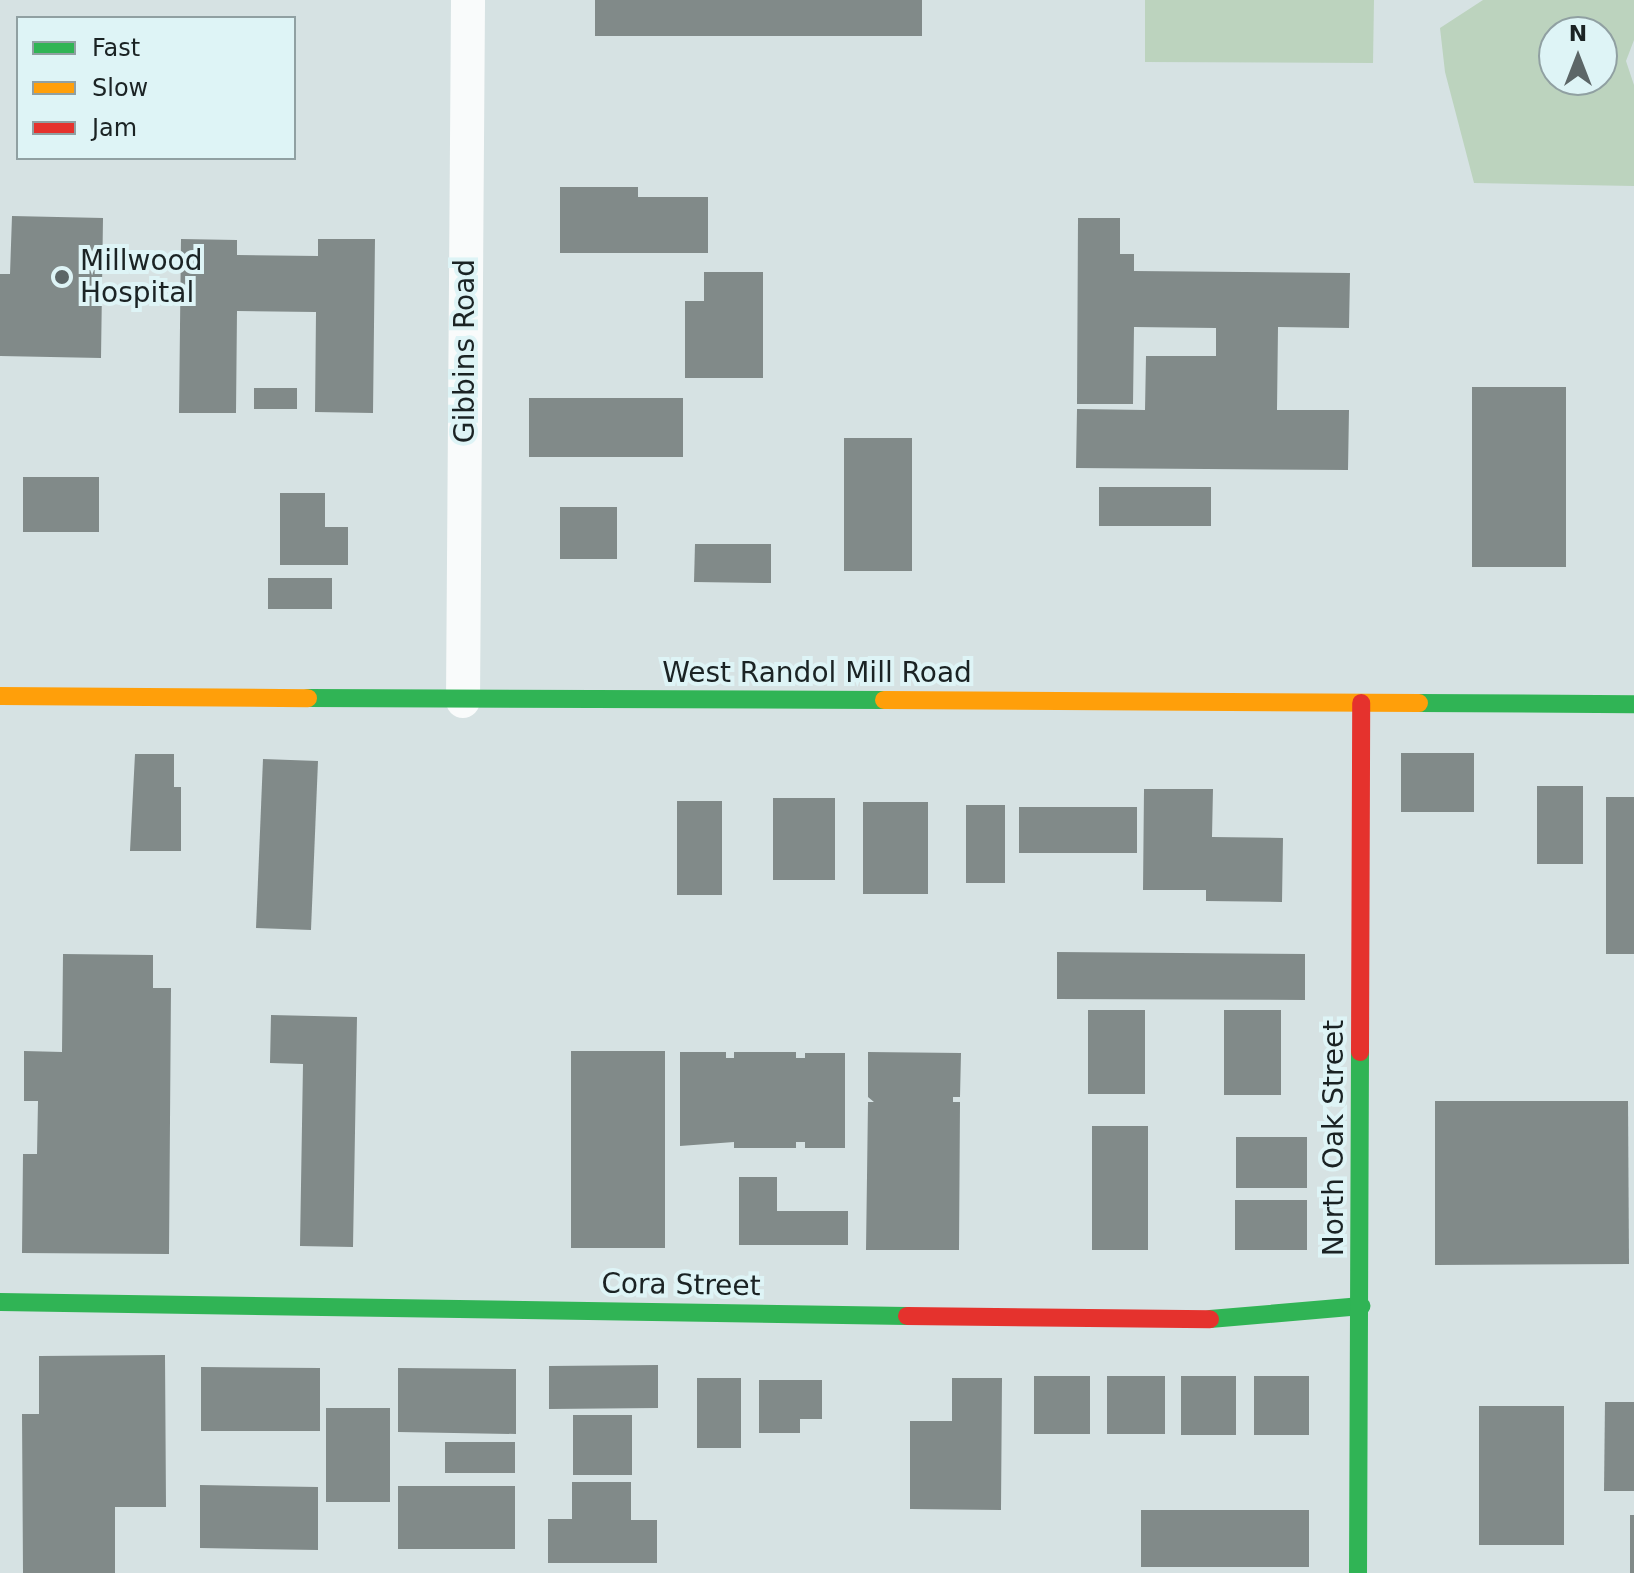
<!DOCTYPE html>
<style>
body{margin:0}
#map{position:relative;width:1634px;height:1573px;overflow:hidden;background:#d6e2e3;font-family:"DejaVu Sans",sans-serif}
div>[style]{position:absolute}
.green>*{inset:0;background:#bcd3be}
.building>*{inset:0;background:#818a89}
.street>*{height:34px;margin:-17px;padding:0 17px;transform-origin:17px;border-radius:17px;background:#f9fbfb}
.fast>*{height:18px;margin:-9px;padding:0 9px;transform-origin:9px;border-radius:9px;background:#30b455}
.slow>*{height:18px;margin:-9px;padding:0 9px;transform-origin:9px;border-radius:9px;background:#ff9f0a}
.jam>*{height:18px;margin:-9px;padding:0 9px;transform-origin:9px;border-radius:9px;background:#e5322d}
.dots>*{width:22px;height:22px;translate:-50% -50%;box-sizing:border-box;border:4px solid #def4f6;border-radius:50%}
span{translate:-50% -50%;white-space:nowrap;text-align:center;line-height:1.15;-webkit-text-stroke:8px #def4f6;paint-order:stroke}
.poi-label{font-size:28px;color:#1b2324}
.left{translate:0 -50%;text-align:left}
.street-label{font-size:28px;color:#1b2324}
.legend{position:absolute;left:16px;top:16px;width:280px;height:144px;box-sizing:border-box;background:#def4f6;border:2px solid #90a0a2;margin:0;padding:10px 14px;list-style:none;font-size:24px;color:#1b2324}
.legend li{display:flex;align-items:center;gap:16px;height:40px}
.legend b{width:40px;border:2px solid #90a0a2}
.north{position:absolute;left:1538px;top:16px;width:80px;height:80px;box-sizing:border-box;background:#def4f6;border:2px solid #90a0a2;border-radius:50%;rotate:0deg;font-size:22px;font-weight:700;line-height:32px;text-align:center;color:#1b2324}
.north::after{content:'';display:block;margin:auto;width:28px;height:36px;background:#5c6667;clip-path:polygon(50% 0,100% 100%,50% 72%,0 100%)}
</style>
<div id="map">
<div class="green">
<div style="clip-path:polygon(1145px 0,1374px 0,1373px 63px,1145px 62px)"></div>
<div style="clip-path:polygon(evenodd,1483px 0,1634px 0,1634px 40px,1626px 61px,1634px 85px,1634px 186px,1474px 183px,1445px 72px,1440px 28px,1483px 0,1554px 32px,1602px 32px,1602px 80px,1554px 80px,1554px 32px)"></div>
</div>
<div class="building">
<div style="clip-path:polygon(595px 0,922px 0,922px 36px,595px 36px)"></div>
<div style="clip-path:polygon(560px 187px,638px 187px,638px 197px,708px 197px,708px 253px,560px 253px)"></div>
<div style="clip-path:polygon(12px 216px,103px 218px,101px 358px,0 356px,0 274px,10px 274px)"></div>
<div style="clip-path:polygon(1078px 218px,1120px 218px,1120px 254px,1134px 254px,1134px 271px,1350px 273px,1349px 328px,1278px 327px,1277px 410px,1349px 410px,1348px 470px,1076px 468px,1077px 409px,1145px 410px,1146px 356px,1216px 356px,1216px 328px,1134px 327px,1133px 404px,1077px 404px)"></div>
<div style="clip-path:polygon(181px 239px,237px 240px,237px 255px,318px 256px,318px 239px,375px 239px,373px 413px,315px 412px,316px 312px,237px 311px,236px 413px,179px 413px)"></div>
<div style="clip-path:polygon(704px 272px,763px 272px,763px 378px,685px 378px,685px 301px,704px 301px)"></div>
<div style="clip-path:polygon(1472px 387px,1566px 387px,1566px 567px,1472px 567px)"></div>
<div style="clip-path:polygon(254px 388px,297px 388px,297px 409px,254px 409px)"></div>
<div style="clip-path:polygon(529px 398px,683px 398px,683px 457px,529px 457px)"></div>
<div style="clip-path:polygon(844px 438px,912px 438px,912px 571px,844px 571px)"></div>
<div style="clip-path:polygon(23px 477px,99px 477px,99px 532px,23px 532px)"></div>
<div style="clip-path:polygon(1099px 487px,1211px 487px,1211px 526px,1099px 526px)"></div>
<div style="clip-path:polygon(280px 493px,325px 493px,325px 527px,348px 527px,348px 565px,280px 565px)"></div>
<div style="clip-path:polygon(560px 507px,617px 507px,617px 559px,560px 559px)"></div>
<div style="clip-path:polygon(695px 544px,771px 544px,771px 583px,694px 582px)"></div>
<div style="clip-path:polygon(268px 578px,332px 578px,332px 609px,268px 609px)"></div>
<div style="clip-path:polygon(1401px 753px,1474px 753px,1474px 812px,1401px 812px)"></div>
<div style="clip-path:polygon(135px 754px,174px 754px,174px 787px,181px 787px,181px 851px,130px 851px)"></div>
<div style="clip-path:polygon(263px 759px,318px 761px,311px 930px,256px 928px)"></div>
<div style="clip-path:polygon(1537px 786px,1583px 786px,1583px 864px,1537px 864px)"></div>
<div style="clip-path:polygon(1144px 789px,1213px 789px,1212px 837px,1283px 838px,1282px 902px,1206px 901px,1206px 890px,1143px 890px)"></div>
<div style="clip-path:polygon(1606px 797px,1634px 797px,1634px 954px,1606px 954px)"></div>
<div style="clip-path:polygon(773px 798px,835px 798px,835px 880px,773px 880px)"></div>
<div style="clip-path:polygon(677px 801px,722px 801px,722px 895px,677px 895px)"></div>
<div style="clip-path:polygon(863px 802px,928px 802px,928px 894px,863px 894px)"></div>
<div style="clip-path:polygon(966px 805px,1005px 805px,1005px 883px,966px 883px)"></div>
<div style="clip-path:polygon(1019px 807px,1137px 807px,1137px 853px,1019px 853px)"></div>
<div style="clip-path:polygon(1057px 952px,1305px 954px,1305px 1000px,1057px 999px)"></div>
<div style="clip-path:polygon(63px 954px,153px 955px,153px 988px,171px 988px,169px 1254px,22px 1253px,23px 1154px,37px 1154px,38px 1101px,24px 1101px,24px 1051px,62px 1052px)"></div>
<div style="clip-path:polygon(1088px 1010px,1145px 1010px,1145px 1094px,1088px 1094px)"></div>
<div style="clip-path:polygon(1224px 1010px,1281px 1010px,1281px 1095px,1224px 1095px)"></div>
<div style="clip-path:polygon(271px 1015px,357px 1017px,353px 1247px,300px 1246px,303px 1064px,270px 1063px)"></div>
<div style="clip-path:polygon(571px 1051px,665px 1051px,665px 1248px,571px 1248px)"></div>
<div style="clip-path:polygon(680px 1052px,726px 1052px,726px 1058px,734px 1058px,734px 1052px,796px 1052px,796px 1058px,805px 1058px,805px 1053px,845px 1053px,845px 1148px,805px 1148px,805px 1142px,796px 1142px,796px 1148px,734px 1148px,734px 1142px,680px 1146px)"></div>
<div style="clip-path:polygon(868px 1052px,961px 1053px,960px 1097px,953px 1097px,953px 1102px,960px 1102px,959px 1250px,866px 1250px,868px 1102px,874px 1102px,868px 1097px)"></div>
<div style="clip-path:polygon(1435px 1101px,1628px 1101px,1629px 1264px,1435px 1265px)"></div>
<div style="clip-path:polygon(1092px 1126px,1148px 1126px,1148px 1250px,1092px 1250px)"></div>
<div style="clip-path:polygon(1236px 1137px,1307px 1137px,1307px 1188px,1236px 1188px)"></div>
<div style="clip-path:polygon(739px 1177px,777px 1177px,777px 1211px,848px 1211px,848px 1245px,739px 1245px)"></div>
<div style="clip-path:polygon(1235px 1200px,1307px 1200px,1307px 1250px,1235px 1250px)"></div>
<div style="clip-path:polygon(165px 1355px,166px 1507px,115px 1507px,115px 1573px,23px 1573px,22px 1414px,39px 1414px,39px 1356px)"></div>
<div style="clip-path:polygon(658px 1365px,658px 1408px,549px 1409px,549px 1366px)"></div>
<div style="clip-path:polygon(201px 1367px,320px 1368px,320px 1431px,201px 1431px)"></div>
<div style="clip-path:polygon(398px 1368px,516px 1369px,516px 1434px,398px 1432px)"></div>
<div style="clip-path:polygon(1034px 1376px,1090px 1376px,1090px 1434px,1034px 1434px)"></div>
<div style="clip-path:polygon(1107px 1376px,1165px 1376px,1165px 1434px,1107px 1434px)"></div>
<div style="clip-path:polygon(1181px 1376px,1236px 1376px,1236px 1435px,1181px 1435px)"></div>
<div style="clip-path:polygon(1254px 1376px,1309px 1376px,1309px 1435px,1254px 1435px)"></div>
<div style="clip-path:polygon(697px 1378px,741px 1378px,741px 1448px,697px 1448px)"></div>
<div style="clip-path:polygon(952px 1378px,1002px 1378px,1001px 1510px,910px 1509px,910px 1421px,952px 1421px)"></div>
<div style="clip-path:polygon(759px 1380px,822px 1380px,822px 1419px,800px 1419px,800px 1433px,759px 1433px)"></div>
<div style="clip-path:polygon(1605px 1402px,1634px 1402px,1634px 1491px,1604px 1491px)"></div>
<div style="clip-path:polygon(1479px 1406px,1564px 1406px,1564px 1545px,1479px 1545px)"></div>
<div style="clip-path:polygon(326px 1408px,390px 1408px,390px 1502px,326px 1502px)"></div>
<div style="clip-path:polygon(573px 1415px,632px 1415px,632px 1475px,573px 1475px)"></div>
<div style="clip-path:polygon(445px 1442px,515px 1442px,515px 1473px,445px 1473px)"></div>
<div style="clip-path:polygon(572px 1482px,631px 1482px,631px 1520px,657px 1520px,657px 1563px,548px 1563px,548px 1519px,572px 1519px)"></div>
<div style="clip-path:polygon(200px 1485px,318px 1487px,318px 1550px,200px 1548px)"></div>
<div style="clip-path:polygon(398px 1486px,515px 1486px,515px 1549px,398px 1549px)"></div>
<div style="clip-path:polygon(1141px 1510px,1309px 1510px,1309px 1567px,1141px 1567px)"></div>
<div style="clip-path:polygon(1630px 1515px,1634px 1515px,1634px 1573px,1630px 1573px)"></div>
</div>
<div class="street">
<div style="left:463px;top:701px;width:701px;rotate:-89.59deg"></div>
</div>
<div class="fast">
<div style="left:308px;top:698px;width:576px;rotate:0.2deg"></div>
<div style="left:1419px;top:703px;width:215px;rotate:0.3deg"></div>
<div style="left:0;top:1302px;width:907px;rotate:0.88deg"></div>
<div style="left:1210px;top:1319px;width:152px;rotate:-4.9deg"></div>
<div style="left:1358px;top:1573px;width:521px;rotate:-89.78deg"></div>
</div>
<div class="slow">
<div style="left:0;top:696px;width:308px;rotate:0.4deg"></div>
<div style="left:884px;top:700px;width:535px;rotate:0.32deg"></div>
</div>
<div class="jam">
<div style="left:1360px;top:1052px;width:349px;rotate:-89.8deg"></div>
<div style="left:907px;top:1316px;width:303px;rotate:0.6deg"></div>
</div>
<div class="dots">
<div style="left:62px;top:277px;background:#5c6667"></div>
</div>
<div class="poi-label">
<span class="left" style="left:80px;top:277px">Millwood<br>Hospital</span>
</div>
<div class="street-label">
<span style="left:465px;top:351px;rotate:-90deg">Gibbins Road</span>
<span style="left:817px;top:673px">West Randol Mill Road</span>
<span style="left:1334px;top:1138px;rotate:-90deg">North Oak Street</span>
<span style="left:681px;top:1285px;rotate:1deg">Cora Street</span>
</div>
<ul class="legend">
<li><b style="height:10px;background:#30b455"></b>Fast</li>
<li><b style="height:10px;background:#ff9f0a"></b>Slow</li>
<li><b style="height:10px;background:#e5322d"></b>Jam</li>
</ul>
<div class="north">N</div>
</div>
